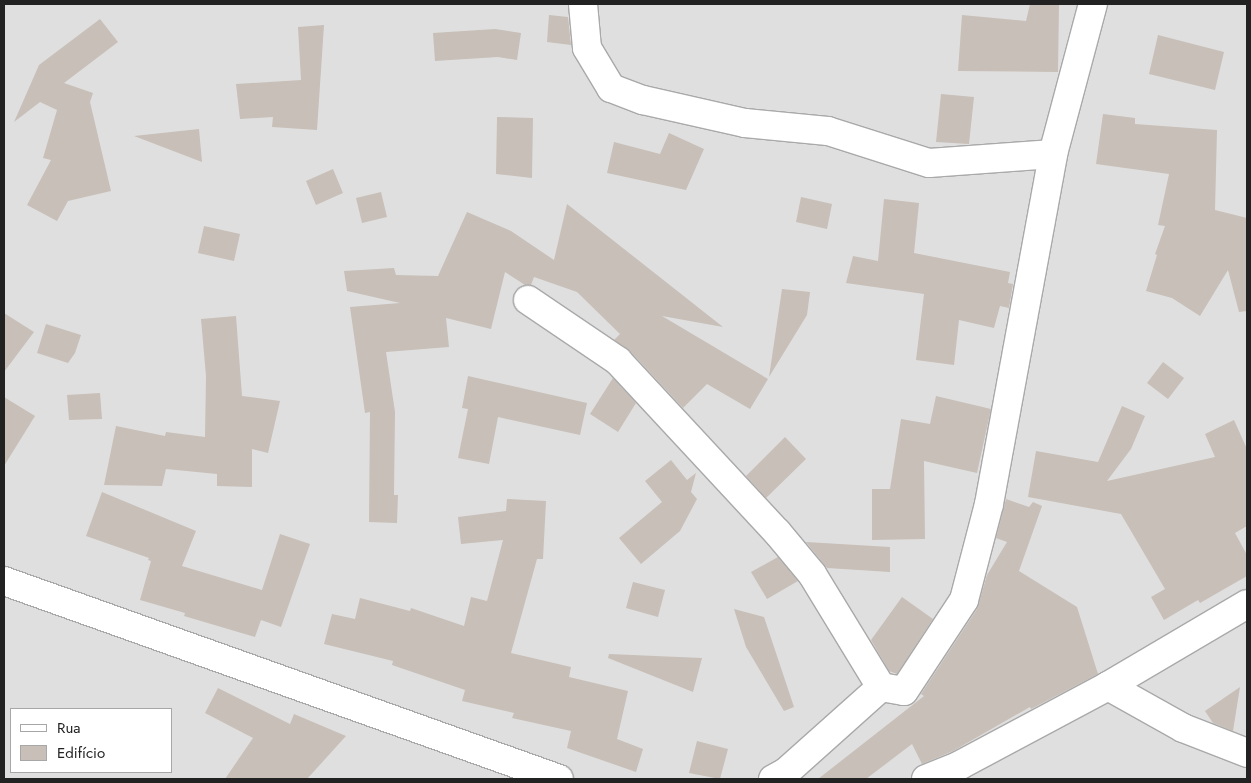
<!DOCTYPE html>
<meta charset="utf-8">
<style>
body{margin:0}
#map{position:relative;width:1251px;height:783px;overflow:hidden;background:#f2efe9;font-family:Jost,sans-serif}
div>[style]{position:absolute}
.residential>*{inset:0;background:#e0dfdf}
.building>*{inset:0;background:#c7bfb8}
.roads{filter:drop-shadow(1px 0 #a9a9a9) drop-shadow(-1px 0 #a9a9a9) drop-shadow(0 1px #a9a9a9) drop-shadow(0 -1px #a9a9a9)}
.minor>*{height:28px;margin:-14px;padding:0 14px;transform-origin:14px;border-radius:14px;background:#fff}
span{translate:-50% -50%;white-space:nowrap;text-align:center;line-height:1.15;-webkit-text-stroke:5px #fff;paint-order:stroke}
.frame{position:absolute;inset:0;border:5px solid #222;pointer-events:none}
.legend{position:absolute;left:10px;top:708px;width:162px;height:65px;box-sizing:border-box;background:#fff;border:1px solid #a7a7a7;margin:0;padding:6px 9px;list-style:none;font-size:15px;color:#222}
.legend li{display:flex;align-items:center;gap:10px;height:25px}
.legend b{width:25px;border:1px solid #a7a7a7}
</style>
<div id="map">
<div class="residential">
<div style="clip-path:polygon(evenodd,4px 4px,1247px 4px,1247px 779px,4px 779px,4px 4px,11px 709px,171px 709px,171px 772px,11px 772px,11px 709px)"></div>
</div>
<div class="building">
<div style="clip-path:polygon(1030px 4px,1059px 4px,1058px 72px,958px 71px,962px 15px,1026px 21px)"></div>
<div style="clip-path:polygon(549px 15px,568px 17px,571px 45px,547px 42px)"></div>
<div style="clip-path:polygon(100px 19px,118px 42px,64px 83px,93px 93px,90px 102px,111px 191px,68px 201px,57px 221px,27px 205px,51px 160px,43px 158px,57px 110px,40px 102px,14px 122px,39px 65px)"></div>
<div style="clip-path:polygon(324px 25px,317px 130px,272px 127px,273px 117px,240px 119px,236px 84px,301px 80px,298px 27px)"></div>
<div style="clip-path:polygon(495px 29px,521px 33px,517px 60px,498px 57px,435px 61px,433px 33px)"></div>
<div style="clip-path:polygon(1158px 35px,1224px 52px,1215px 90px,1149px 74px)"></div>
<div style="clip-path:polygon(941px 94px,974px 97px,969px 144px,936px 142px)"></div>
<div style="clip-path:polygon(1103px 114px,1135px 118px,1135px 124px,1217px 130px,1215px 210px,1247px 218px,1247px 311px,1239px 312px,1228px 270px,1200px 316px,1172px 298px,1146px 291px,1157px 255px,1155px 254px,1165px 226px,1158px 225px,1169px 174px,1096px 164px)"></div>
<div style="clip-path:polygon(497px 117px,533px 118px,532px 178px,496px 174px)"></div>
<div style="clip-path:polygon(199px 129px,202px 162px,134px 136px)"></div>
<div style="clip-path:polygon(669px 133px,704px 149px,686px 190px,607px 173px,614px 142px,660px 154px)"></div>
<div style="clip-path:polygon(333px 169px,343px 193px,316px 205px,306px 181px)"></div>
<div style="clip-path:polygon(381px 192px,387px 217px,362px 223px,356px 198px)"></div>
<div style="clip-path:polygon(801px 197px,832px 204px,827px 229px,796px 222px)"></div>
<div style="clip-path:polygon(884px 199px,919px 203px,914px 253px,1010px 272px,1008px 283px,1013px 284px,1009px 308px,1000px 306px,994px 328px,959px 320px,954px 365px,916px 360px,924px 294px,846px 283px,853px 256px,878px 261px)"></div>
<div style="clip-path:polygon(567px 204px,723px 327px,662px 316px,768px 379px,750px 409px,707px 384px,683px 408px,629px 350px,614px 340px,620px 334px,577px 292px,534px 277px,531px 285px,525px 285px,505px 272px,491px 329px,446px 318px,449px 347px,386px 352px,395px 412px,394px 495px,398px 495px,397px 523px,369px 522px,370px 412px,365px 413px,350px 307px,400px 303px,347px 291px,344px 271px,394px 268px,396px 275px,438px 276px,467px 212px,511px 231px,554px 260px)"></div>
<div style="clip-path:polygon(204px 226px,240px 234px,234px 261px,198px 253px)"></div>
<div style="clip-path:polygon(782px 289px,810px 292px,807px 315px,769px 377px)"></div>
<div style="clip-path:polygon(4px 313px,34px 332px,4px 372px)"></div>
<div style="clip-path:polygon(236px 316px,242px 396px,280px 401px,268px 453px,252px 449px,252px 487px,217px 486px,217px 474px,166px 469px,162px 486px,104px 485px,116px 426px,165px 436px,166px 432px,205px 437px,206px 376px,201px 319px)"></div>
<div style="clip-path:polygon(46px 324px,81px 335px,75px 353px,68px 363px,37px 353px)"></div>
<div style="clip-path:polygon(1163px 362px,1184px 378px,1168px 399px,1147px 383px)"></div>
<div style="clip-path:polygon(468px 376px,587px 403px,580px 435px,498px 417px,489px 464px,458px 458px,468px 409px,462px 408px)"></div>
<div style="clip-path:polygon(613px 378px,636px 403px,618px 432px,590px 414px)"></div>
<div style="clip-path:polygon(100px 393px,102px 419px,69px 420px,67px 395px)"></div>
<div style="clip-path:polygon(936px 396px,991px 409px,977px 473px,924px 461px,925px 539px,872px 540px,872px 489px,890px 489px,901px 419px,930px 424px)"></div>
<div style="clip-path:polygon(4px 397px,35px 416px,4px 466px)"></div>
<div style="clip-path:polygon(1122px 406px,1145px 416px,1131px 449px,1107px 481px,1215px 457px,1205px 434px,1234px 420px,1247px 449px,1247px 526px,1235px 533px,1247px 555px,1247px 576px,1200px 603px,1198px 600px,1164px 620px,1151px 597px,1165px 589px,1121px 514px,1028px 497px,1036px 451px,1098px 462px)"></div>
<div style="clip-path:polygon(785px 437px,806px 459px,766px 498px,746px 476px)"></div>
<div style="clip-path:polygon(671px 460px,687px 480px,696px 473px,691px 492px,697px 499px,680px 531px,641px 564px,619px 538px,662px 502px,645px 481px)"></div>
<div style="clip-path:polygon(102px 492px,196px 531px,182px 566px,262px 590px,280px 534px,310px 544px,281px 627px,261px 620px,255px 637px,184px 616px,185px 613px,140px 600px,151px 561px,148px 560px,149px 558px,86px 536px)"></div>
<div style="clip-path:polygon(507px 499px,546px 501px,543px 559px,537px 559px,511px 653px,571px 667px,569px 677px,628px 691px,617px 739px,643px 749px,636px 772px,567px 748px,571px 731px,512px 718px,514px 713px,462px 701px,465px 690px,392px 665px,393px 661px,324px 644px,332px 614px,355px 619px,360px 598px,410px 611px,411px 608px,464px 626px,471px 597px,487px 601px,503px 540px,461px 544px,458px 517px,506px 511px)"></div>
<div style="clip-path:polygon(1006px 499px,1029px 507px,1033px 502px,1042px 506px,1019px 571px,1077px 607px,1098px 674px,1031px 709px,1030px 707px,953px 751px,922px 764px,912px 744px,866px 779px,818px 779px,924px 696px,921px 694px,977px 609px,987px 575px,1007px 542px,996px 538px)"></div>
<div style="clip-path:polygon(806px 542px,890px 547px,890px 572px,827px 568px)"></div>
<div style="clip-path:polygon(778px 557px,798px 581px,767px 599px,751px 572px)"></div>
<div style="clip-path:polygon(633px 582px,665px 590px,658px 617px,626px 608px)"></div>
<div style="clip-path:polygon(902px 597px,933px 619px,897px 674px,889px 671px,871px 640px)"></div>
<div style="clip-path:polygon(734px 609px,764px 617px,794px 707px,784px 711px,746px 647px)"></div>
<div style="clip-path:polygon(609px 654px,702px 658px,693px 692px,608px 658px)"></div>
<div style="clip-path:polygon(1240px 687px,1233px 731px,1213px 723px,1205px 711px)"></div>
<div style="clip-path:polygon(218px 688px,290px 724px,294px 714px,346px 736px,307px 779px,225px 779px,253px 738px,205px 713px)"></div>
<div style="clip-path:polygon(697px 741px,728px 749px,720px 779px,689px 773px)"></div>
</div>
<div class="roads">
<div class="minor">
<div style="left:583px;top:4px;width:44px;rotate:84.8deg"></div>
<div style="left:587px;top:48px;width:47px;rotate:59deg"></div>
<div style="left:611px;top:88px;width:34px;rotate:21deg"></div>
<div style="left:643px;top:100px;width:105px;rotate:12.7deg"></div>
<div style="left:745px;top:123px;width:83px;rotate:5.5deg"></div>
<div style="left:828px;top:131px;width:106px;rotate:17.6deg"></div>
<div style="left:929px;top:163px;width:124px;rotate:-4.2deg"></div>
<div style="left:528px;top:300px;width:109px;rotate:34.1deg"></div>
<div style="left:618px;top:361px;width:233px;rotate:47.1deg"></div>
<div style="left:777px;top:532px;width:55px;rotate:50.2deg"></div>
<div style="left:812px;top:574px;width:132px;rotate:58.6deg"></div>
<div style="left:4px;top:581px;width:589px;rotate:19.63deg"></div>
<div style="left:1108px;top:686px;width:86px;rotate:29.2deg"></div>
<div style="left:1183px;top:728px;width:69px;rotate:21.3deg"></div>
<div style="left:773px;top:779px;width:15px;rotate:-28deg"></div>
<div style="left:786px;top:772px;width:127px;rotate:-41.8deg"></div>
<div style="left:881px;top:687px;width:23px;rotate:10deg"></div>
<div style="left:904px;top:691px;width:109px;rotate:-56.6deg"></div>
<div style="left:964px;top:600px;width:99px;rotate:-75.4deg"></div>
<div style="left:989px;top:504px;width:356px;rotate:-79.6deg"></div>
<div style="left:1053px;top:154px;width:155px;rotate:-75.1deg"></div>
<div style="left:926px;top:779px;width:37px;rotate:-22deg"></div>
<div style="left:960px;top:765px;width:168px;rotate:-28.1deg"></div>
<div style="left:1108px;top:686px;width:161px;rotate:-30.5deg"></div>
</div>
</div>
<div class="frame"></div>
<ul class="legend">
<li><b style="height:6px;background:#fff"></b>Rua</li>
<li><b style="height:14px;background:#c7bfb8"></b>Edifício</li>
</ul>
</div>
